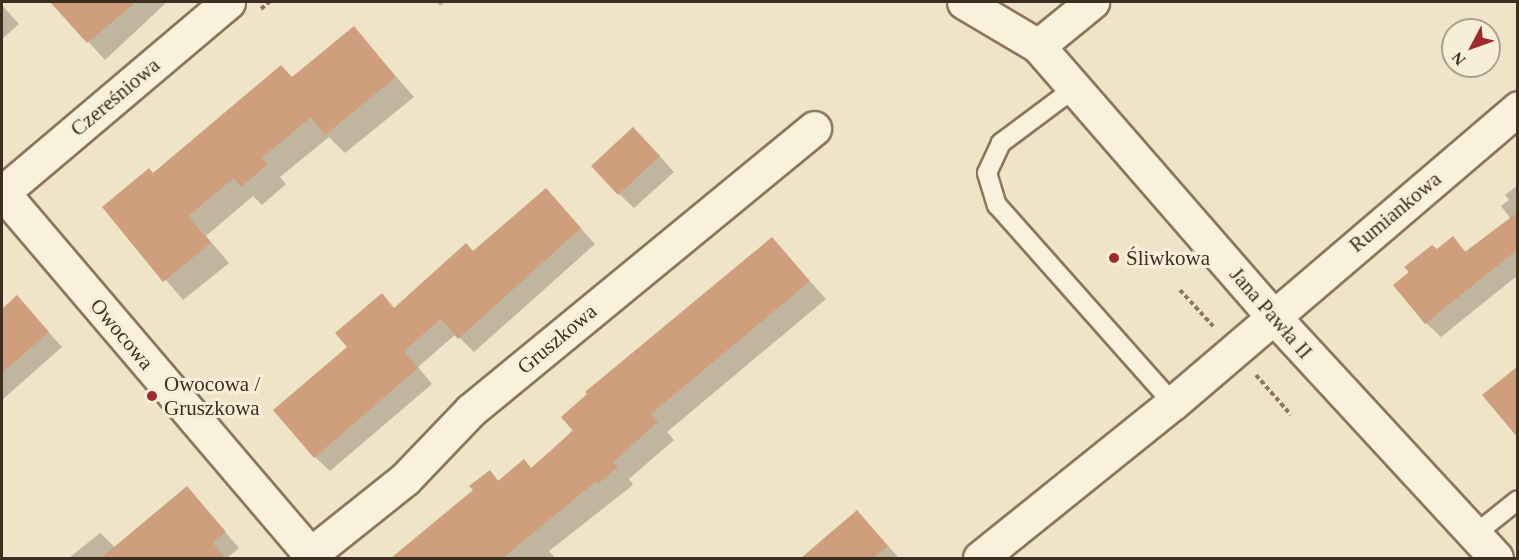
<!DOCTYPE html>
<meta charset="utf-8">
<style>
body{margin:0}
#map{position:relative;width:1519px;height:560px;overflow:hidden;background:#f0e4c8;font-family:"Times New Roman",serif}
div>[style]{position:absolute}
.shadow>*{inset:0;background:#0003}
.building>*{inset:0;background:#cf9f7d}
.path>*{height:4px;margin-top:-2px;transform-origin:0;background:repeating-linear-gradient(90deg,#8d765c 0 4.5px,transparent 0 7.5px)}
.roads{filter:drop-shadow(2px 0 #8d765c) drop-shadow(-2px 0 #8d765c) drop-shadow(0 2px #8d765c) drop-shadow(0 -2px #8d765c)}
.lane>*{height:18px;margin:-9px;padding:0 9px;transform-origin:9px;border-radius:9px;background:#faf1dc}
.street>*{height:33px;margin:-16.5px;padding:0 16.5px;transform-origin:16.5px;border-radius:16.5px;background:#faf1dc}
.dots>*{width:16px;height:16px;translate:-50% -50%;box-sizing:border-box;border:3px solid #f7eed8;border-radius:50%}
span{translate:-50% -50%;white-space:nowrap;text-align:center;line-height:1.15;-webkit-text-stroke:6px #f7eed8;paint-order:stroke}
.street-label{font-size:21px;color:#3d2e20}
.poi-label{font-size:21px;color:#3d2e20}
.left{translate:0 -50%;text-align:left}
.frame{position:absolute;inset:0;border:3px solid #3d2e20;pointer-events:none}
.north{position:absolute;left:1441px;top:18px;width:60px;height:60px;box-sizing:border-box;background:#f7eed8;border:2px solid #ada18e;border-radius:50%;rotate:229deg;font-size:16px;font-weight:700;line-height:24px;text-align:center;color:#3d2e20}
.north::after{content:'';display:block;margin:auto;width:21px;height:27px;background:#9e2a2b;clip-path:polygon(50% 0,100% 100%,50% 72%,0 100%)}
</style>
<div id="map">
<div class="shadow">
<div style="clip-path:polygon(52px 2px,167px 2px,105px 60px)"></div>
<div style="clip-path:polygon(436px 2px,445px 2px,440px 6px)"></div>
<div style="clip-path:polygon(2px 5px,19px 24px,2px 39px)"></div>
<div style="clip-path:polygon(354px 28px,414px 97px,345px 153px,329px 137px,280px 177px,286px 184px,262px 205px,253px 196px,206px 236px,229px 263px,183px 300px,104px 207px,293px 78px)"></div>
<div style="clip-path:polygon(648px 143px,674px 172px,634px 208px,619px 194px)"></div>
<div style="clip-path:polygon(1518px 185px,1518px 275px,1441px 337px,1426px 323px,1437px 251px,1452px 238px,1466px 252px,1511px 219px,1501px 206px,1509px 200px,1505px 195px)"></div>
<div style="clip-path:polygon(546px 190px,595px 244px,474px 352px,456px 334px,418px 367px,432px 384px,330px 471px,315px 457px,349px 347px,381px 295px,395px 309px,474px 253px)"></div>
<div style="clip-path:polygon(772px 239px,826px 299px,667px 432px,674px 440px,629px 479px,633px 485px,549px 551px,555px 558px,401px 558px,398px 555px,475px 491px,489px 472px,500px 482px,524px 461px,532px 469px)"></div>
<div style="clip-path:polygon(17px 297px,62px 347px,2px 400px,2px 311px)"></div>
<div style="clip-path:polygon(187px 488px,239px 548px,227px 558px,69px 558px,100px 533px,116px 548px)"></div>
<div style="clip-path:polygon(857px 512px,899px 558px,803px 558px)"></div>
</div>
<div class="building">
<div style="clip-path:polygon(50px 2px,136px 2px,87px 43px)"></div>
<div style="clip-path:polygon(354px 26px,396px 77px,325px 135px,311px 117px,262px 158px,268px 164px,241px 187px,234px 178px,188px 216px,211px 243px,163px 282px,102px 207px,149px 168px,153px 173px,281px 65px,292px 77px)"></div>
<div style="clip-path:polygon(633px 127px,660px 156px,618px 195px,591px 166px)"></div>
<div style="clip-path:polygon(546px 188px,581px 228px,458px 339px,441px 319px,404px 351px,418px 368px,314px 458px,273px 410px,347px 347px,335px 333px,382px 293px,394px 308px,466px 243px,473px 251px)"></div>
<div style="clip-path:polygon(1518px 212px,1518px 249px,1425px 324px,1393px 285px,1409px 272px,1404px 267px,1432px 245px,1437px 249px,1453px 236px,1465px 252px)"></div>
<div style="clip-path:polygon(772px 237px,810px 281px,651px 414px,658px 422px,613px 462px,618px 467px,598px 484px,596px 481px,503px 558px,391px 558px,473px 490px,469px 486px,490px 470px,498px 481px,524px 459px,531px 468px,573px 431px,561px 417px,587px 394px,585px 392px)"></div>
<div style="clip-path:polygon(17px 295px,49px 332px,2px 373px,2px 309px)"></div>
<div style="clip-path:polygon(1518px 366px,1518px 438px,1482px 395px)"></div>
<div style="clip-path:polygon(187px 486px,226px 532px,213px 543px,225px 558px,101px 558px)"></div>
<div style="clip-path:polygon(857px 510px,888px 546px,873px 558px,801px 558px)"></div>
</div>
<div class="path">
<div style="left:261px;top:9px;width:11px;rotate:-41deg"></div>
<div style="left:1180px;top:290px;width:49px;rotate:47.5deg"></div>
<div style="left:1256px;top:375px;width:53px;rotate:48.8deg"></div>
</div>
<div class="roads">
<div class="lane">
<div style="left:1076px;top:87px;width:94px;rotate:143.3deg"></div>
<div style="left:1001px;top:143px;width:33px;rotate:115deg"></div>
<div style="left:987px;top:173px;width:34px;rotate:73deg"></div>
<div style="left:997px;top:205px;width:265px;rotate:48.4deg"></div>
<div style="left:1474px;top:535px;width:56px;rotate:-38.5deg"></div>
</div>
<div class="street">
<div style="left:964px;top:2px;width:86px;rotate:30.7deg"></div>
<div style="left:1038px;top:46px;width:357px;rotate:49deg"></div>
<div style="left:1272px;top:315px;width:330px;rotate:47.3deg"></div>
<div style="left:1038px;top:46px;width:70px;rotate:-39.2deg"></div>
<div style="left:2px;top:192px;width:480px;rotate:49.6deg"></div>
<div style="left:2px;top:193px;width:296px;rotate:-40.2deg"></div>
<div style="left:306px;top:558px;width:127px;rotate:-38.6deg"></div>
<div style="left:405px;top:479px;width:95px;rotate:-46.3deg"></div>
<div style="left:471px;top:410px;width:444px;rotate:-39.4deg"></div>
<div style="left:980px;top:558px;width:248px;rotate:-38.8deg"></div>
<div style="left:1173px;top:403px;width:454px;rotate:-40.5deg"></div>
</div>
</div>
<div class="dots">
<div style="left:1114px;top:258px;background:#9e2a2b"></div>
<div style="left:152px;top:396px;background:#9e2a2b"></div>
</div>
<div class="street-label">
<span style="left:115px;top:97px;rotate:-40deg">Czereśniowa</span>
<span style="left:1395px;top:212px;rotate:-40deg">Rumiankowa</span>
<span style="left:1271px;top:313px;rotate:49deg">Jana Pawła II</span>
<span style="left:122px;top:334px;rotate:50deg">Owocowa</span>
<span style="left:557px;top:339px;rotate:-40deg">Gruszkowa</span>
</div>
<div class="poi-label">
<span class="left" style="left:1126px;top:258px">Śliwkowa</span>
<span class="left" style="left:164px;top:396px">Owocowa /<br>Gruszkowa</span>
</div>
<div class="frame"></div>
<div class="north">N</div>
</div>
